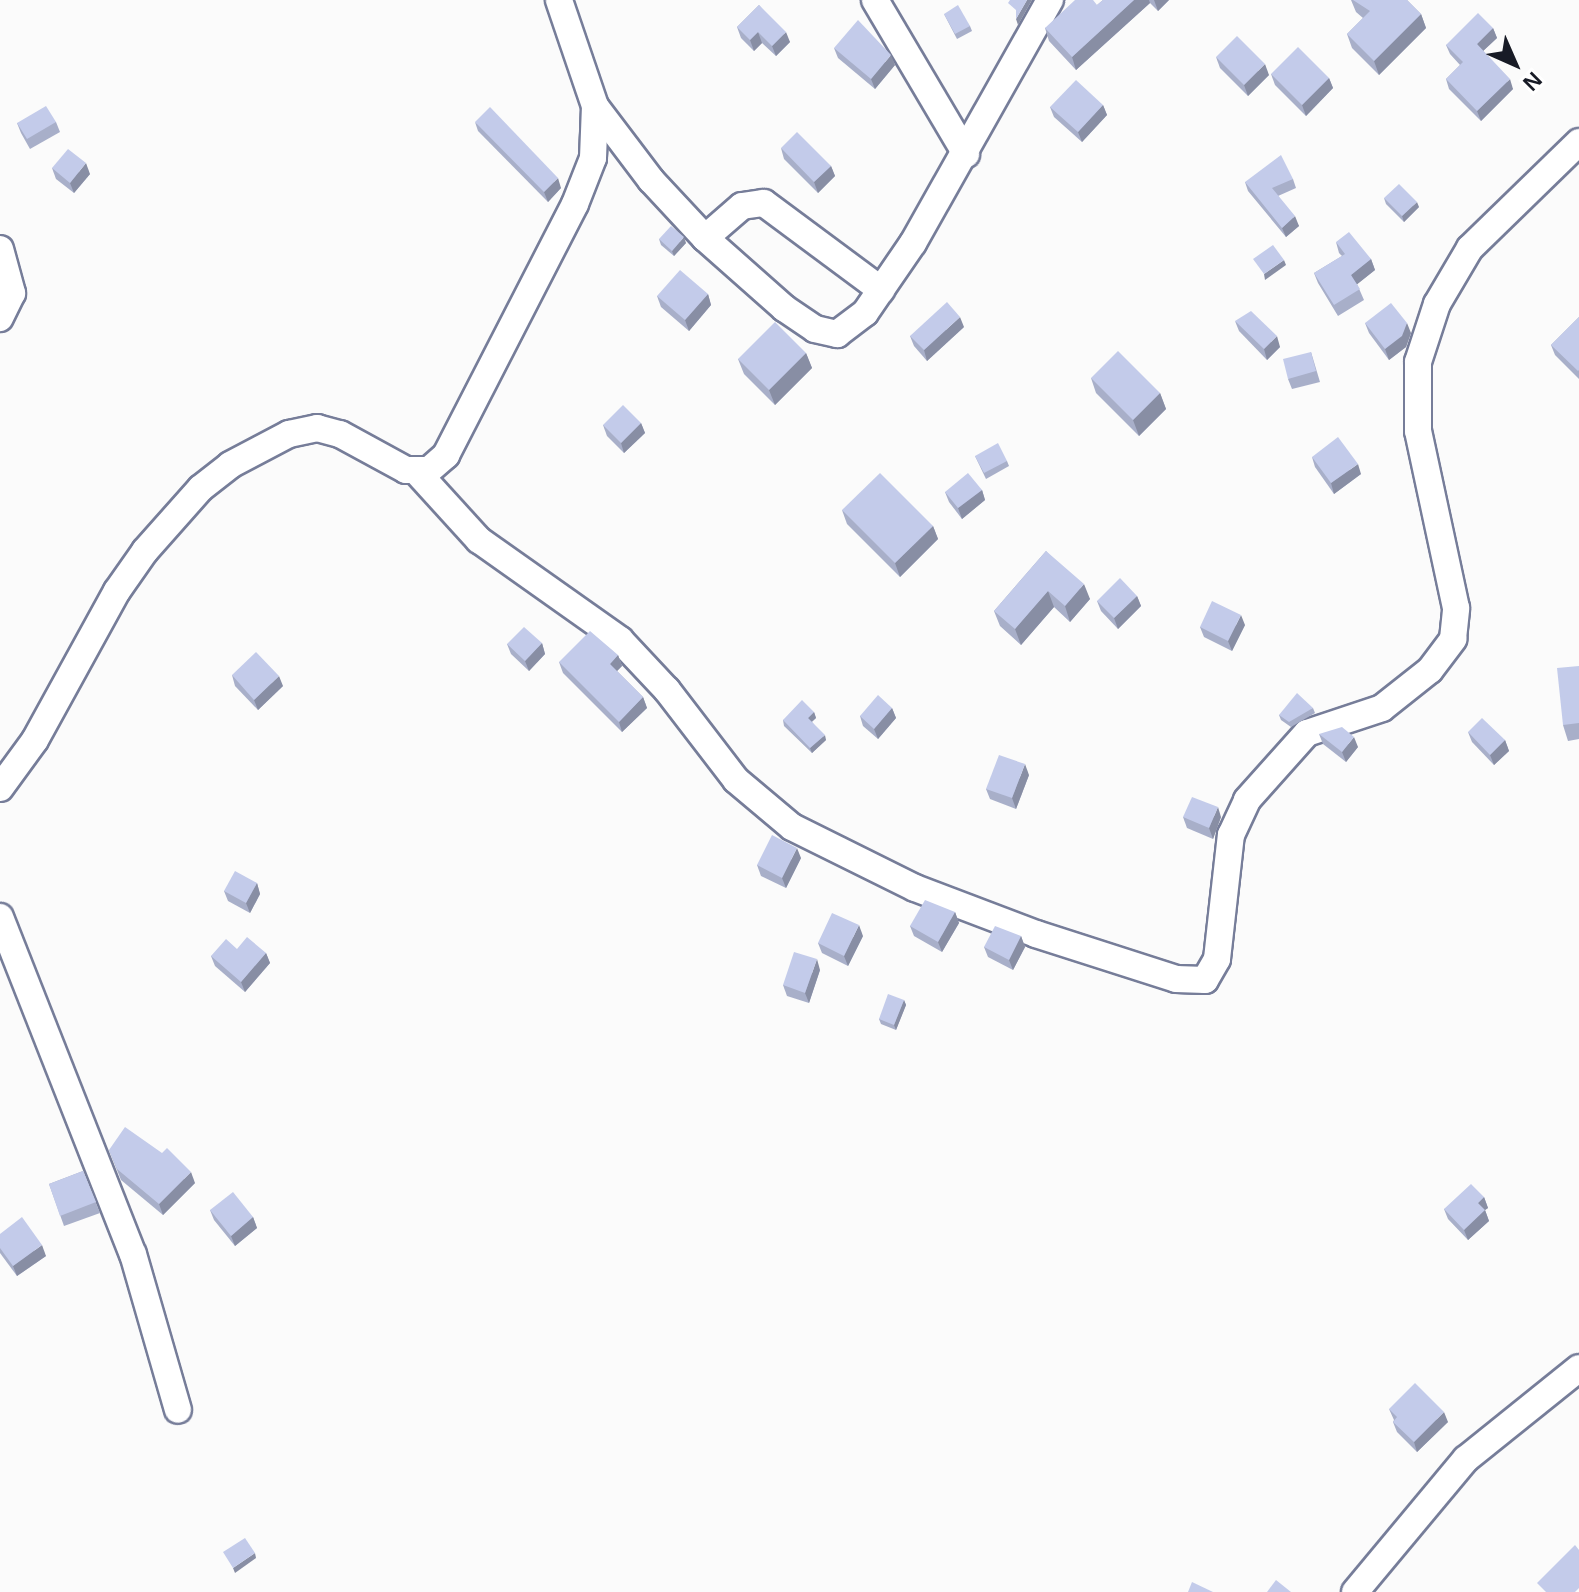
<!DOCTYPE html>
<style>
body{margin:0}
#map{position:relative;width:1579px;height:1592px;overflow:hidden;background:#fbfbfb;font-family:Helvetica,sans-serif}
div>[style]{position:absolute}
.roads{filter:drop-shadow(2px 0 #767d99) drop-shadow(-2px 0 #767d99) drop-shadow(0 2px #767d99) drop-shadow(0 -2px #767d99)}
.minor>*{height:26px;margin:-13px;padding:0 13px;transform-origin:13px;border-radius:13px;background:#fff}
.wall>*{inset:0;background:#a8afc9}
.shaded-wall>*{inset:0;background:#888ea4}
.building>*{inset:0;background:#c3cbea}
span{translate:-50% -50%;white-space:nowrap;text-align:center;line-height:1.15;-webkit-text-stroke:8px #fff;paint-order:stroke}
.north{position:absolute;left:1475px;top:24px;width:80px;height:80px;-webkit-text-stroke:6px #fff;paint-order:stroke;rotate:135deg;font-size:22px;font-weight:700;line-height:32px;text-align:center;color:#181b26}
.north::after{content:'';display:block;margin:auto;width:28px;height:36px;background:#181b26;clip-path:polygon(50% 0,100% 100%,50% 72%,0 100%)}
</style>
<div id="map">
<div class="roads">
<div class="minor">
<div style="left:875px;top:0;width:179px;rotate:59.4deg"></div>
<div style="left:595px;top:106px;width:93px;rotate:52.9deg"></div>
<div style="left:651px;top:180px;width:79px;rotate:47deg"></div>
<div style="left:705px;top:238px;width:106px;rotate:41.5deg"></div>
<div style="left:784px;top:308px;width:37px;rotate:34deg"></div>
<div style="left:815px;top:329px;width:23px;rotate:13deg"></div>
<div style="left:837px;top:334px;width:35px;rotate:-37deg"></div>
<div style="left:865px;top:313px;width:85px;rotate:-55.6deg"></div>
<div style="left:913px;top:243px;width:279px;rotate:-60.6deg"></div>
<div style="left:705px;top:238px;width:49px;rotate:-40.9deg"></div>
<div style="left:742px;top:206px;width:22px;rotate:-8deg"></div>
<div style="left:764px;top:203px;width:146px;rotate:36.6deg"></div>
<div style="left:0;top:249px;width:46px;rotate:74.7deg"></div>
<div style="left:12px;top:293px;width:28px;rotate:116deg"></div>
<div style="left:418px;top:473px;width:91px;rotate:47.7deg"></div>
<div style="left:479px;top:540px;width:173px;rotate:35.3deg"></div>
<div style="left:620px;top:640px;width:69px;rotate:46.8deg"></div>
<div style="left:667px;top:690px;width:113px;rotate:52.5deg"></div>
<div style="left:736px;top:780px;width:73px;rotate:40deg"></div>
<div style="left:792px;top:827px;width:137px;rotate:26.4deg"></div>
<div style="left:915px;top:888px;width:129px;rotate:20.8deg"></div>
<div style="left:1036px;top:934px;width:147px;rotate:17.8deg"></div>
<div style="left:1176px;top:979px;width:29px;rotate:2deg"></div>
<div style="left:1205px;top:980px;width:24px;rotate:-60deg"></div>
<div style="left:1217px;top:959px;width:125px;rotate:-83.6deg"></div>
<div style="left:1231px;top:835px;width:38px;rotate:-65deg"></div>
<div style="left:1247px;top:800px;width:90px;rotate:-48.2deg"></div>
<div style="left:1307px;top:733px;width:79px;rotate:-18.4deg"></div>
<div style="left:1382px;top:708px;width:61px;rotate:-38.4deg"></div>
<div style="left:1430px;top:670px;width:39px;rotate:-53deg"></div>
<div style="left:1453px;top:639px;width:31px;rotate:-84deg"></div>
<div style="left:1456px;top:608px;width:181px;rotate:-102.1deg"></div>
<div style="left:1418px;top:431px;width:69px;rotate:-90deg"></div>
<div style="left:1418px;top:362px;width:61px;rotate:-71.9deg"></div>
<div style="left:1437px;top:304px;width:65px;rotate:-59.5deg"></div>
<div style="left:1470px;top:248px;width:152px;rotate:-44.2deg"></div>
<div style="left:0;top:788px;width:59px;rotate:-53.9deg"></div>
<div style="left:35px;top:740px;width:170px;rotate:-61.2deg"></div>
<div style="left:117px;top:591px;width:49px;rotate:-55deg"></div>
<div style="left:145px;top:551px;width:84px;rotate:-48.4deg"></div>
<div style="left:201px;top:488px;width:37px;rotate:-38deg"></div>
<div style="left:230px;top:465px;width:67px;rotate:-27.7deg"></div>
<div style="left:289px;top:434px;width:29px;rotate:-12deg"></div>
<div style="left:317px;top:428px;width:24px;rotate:15deg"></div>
<div style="left:340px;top:434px;width:75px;rotate:28.6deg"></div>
<div style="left:406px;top:470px;width:23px"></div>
<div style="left:429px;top:470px;width:23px;rotate:-41deg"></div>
<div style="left:446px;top:455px;width:282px;rotate:-62.8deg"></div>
<div style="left:575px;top:204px;width:49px;rotate:-68.6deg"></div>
<div style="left:593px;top:158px;width:52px;rotate:-87.8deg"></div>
<div style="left:595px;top:106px;width:112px;rotate:-108.8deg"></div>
<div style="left:0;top:917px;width:362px;rotate:68.5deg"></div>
<div style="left:133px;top:1254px;width:162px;rotate:73.9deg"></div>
<div style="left:1355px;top:1592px;width:173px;rotate:-50.2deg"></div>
<div style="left:1466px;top:1459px;width:145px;rotate:-38.8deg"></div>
</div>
</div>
<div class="wall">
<div style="clip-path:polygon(1103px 0,1169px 0,1158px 11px,1150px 3px,1076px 70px,1049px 41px,1045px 28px,1097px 5px)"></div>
<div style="clip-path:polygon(1351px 0,1407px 0,1421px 14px,1426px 28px,1379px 75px,1352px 48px,1347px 34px,1363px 18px,1356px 12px)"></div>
<div style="clip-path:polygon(759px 5px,790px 42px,776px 56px,762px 43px,754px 51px,741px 38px,737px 27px)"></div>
<div style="clip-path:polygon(944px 14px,970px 26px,972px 31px,957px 39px)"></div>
<div style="clip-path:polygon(1493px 28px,1497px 38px,1483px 51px,1513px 89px,1481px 121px,1449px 89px,1446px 79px,1460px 65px,1450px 54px,1446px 45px)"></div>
<div style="clip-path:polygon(834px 48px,895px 65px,875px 89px,838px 58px)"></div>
<div style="clip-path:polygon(1216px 57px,1269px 75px,1248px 96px,1220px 68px)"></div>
<div style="clip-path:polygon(1271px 74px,1329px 78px,1333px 88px,1306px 116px,1275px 85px)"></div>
<div style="clip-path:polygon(1103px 105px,1107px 115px,1082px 142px,1054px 117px,1050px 107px)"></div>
<div style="clip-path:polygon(56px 122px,60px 132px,30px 149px,21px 133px,17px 123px)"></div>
<div style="clip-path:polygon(475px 122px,561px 188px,548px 202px,478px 131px)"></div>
<div style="clip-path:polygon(781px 148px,831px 166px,835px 176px,818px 193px,784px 159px)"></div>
<div style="clip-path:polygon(52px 168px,90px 174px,74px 193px,56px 179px)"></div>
<div style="clip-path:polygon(1293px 179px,1296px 188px,1278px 196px,1299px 226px,1286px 237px,1248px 191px,1245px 182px)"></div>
<div style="clip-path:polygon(1384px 198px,1419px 207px,1404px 222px,1386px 204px)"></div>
<div style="clip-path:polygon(659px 239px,686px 243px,674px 256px,661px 245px)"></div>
<div style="clip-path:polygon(1336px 242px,1371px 259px,1375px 270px,1357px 284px,1364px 300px,1338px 316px,1318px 283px,1314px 273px,1342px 256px,1339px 253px)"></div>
<div style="clip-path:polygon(708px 294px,711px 305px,689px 331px,661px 307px,657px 296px)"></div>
<div style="clip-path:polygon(1579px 317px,1579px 379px,1555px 355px,1551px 345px)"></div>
<div style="clip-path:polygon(1235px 321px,1280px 347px,1267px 360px,1239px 331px)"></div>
<div style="clip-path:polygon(1365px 323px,1411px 333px,1406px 347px,1389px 360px,1369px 333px)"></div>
<div style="clip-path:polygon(964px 327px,927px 361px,914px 346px,910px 336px)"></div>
<div style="clip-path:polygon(1311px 352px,1320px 382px,1292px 389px,1288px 379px)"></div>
<div style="clip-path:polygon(806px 353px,812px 368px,775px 405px,744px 374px,738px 359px)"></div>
<div style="clip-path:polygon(1091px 378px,1160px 393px,1166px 409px,1139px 436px,1096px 393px)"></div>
<div style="clip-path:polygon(641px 423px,645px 433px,624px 453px,607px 436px,603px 425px)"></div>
<div style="clip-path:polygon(975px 456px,1007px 461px,1009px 466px,986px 479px)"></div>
<div style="clip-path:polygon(1312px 457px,1361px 474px,1334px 494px,1315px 467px)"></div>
<div style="clip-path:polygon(982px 490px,985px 500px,962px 519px,949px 502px,945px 492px)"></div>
<div style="clip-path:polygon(842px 510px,933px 526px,938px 539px,900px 577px,847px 524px)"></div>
<div style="clip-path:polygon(1046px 551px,1090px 599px,1070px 622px,1054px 607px,1021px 645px,1000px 626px,994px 611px)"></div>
<div style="clip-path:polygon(1137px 596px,1141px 606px,1118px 629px,1101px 611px,1097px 601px)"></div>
<div style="clip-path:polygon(1245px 625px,1232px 651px,1204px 637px,1200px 627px)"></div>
<div style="clip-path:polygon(542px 643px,545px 654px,529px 671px,511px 654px,507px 644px)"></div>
<div style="clip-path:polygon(618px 655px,622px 666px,617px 671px,643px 697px,647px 708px,622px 732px,563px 673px,559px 662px)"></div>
<div style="clip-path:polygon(1579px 666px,1579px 739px,1568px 741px,1563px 725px)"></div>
<div style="clip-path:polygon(232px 675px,283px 686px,258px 710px,235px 686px)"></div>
<div style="clip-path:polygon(892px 708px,896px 718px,878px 739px,863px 726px,860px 716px)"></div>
<div style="clip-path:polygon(1313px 708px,1315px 713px,1291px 727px,1281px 720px,1279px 715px)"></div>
<div style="clip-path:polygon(814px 712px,816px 718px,812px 722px,826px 740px,812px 753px,784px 726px,783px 720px)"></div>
<div style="clip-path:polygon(1468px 732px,1505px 740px,1509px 751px,1494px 765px,1472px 742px)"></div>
<div style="clip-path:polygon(1319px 734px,1358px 747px,1346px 762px,1323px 744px)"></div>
<div style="clip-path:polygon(1029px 775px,1016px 809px,990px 799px,986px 789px)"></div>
<div style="clip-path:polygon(1183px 817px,1221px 817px,1213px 839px,1187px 828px)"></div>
<div style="clip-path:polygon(801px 858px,786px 888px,761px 876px,757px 865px)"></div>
<div style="clip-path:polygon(257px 883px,260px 894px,250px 913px,228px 901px,224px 891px)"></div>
<div style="clip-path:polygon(955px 912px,959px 923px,942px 952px,914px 936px,910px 926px)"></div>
<div style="clip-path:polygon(863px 936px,848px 966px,822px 953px,818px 943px)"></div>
<div style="clip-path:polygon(1021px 936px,1025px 947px,1013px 970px,988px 957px,984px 947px)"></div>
<div style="clip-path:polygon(237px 949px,266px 953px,270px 963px,245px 992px,215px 966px,211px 956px)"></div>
<div style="clip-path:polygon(820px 970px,809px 1003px,787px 996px,783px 985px)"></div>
<div style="clip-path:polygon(904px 1000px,906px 1005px,896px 1030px,881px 1024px,879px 1019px)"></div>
<div style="clip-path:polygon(109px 1150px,195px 1183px,163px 1215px,121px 1180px)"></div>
<div style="clip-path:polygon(83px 1171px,100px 1213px,64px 1226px,49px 1184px)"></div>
<div style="clip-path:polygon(1484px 1197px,1488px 1208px,1485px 1210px,1489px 1221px,1468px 1240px,1448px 1219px,1444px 1209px)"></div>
<div style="clip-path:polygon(210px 1210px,253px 1217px,257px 1228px,235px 1246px,214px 1220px)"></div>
<div style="clip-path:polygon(0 1234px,46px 1256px,17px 1276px,0 1253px)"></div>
<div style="clip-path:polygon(1389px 1409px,1448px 1422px,1417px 1452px,1397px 1432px,1393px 1422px,1394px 1420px)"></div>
</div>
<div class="shaded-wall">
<div style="clip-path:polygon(1027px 0,1032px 0,1018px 25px,1016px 19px)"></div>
<div style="clip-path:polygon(1134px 0,1149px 0,1150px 3px,1076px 70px,1072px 57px)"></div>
<div style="clip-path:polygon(1154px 0,1169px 0,1158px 11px)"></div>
<div style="clip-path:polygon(1421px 14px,1426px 28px,1379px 75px,1374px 61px)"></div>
<div style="clip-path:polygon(1493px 28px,1497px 38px,1481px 53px,1477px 44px)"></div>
<div style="clip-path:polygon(758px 32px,762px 43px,754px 51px,750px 40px)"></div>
<div style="clip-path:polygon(786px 32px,790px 42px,776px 56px,772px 46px)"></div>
<div style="clip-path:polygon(891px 55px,895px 65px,875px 89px,871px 79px)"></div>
<div style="clip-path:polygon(1265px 64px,1269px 75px,1248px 96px,1244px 85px)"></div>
<div style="clip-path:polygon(1329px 78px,1333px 88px,1306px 116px,1302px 105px)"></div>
<div style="clip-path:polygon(1510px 79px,1513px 89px,1481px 121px,1477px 111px)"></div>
<div style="clip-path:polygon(1103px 105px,1107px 115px,1082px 142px,1078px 132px)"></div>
<div style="clip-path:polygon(86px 163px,90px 174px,74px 193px,70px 183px)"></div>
<div style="clip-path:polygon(831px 166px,835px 176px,818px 193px,814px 182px)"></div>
<div style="clip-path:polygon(558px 178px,561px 188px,548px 202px,544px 192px)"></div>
<div style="clip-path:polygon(1417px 202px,1419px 207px,1404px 222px,1402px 216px)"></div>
<div style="clip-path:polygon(1295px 216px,1299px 226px,1286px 237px,1282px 228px)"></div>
<div style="clip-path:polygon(684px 237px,686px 243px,674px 256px,672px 251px)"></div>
<div style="clip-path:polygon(1371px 259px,1375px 270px,1355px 286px,1351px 275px)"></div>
<div style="clip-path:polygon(1284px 260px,1286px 265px,1265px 280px,1264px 274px)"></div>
<div style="clip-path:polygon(708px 294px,711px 305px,689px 331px,685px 320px)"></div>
<div style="clip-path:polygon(960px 317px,964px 327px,927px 361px,924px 350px)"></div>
<div style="clip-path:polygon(1407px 323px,1411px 333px,1406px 347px,1389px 360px,1385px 349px)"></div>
<div style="clip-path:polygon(1277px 336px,1280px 347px,1267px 360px,1264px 349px)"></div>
<div style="clip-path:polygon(806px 353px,812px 368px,775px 405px,769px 390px)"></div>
<div style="clip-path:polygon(1160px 393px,1166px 409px,1139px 436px,1133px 420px)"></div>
<div style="clip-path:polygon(641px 423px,645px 433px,624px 453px,621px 443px)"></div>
<div style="clip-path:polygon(1358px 464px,1361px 474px,1334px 494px,1331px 483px)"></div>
<div style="clip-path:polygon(982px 490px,985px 500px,962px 519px,958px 508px)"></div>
<div style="clip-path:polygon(933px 526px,938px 539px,900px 577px,895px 563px)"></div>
<div style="clip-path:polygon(1084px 584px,1090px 599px,1070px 622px,1065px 606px)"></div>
<div style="clip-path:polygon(1048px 591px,1054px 607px,1021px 645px,1015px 629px)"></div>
<div style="clip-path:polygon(1137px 596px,1141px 606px,1118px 629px,1114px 618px)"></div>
<div style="clip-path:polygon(1241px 615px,1245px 625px,1232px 651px,1228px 641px)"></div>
<div style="clip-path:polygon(542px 643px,545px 654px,529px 671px,525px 661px)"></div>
<div style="clip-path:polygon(618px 655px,622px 666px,614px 674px,610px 664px)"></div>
<div style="clip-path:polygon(279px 676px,283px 686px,258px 710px,254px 700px)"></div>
<div style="clip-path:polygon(643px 697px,647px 708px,622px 732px,619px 722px)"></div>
<div style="clip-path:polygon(892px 708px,896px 718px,878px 739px,874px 729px)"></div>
<div style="clip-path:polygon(814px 712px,816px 718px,810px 723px,808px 718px)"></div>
<div style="clip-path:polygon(825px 735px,826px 740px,812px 753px,810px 748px)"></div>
<div style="clip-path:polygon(1354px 737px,1358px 747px,1346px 762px,1342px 752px)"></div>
<div style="clip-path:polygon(1505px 740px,1509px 751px,1494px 765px,1490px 755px)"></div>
<div style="clip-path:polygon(1025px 764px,1029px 775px,1016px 809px,1012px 798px)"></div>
<div style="clip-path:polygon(1218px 807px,1221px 817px,1213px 839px,1209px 828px)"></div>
<div style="clip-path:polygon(797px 848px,801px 858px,786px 888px,782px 878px)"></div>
<div style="clip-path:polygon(257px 883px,260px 894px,250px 913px,246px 903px)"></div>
<div style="clip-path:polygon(955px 912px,959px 923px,942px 952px,938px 942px)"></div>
<div style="clip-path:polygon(859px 925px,863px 936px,848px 966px,844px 956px)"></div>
<div style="clip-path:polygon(1021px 936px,1025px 947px,1013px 970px,1009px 960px)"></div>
<div style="clip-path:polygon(266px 953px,270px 963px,245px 992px,241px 982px)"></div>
<div style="clip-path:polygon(817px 959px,820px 970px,809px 1003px,805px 993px)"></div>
<div style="clip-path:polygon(904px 1000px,906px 1005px,896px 1030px,894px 1025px)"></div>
<div style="clip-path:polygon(191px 1172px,195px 1183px,163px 1215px,159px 1204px)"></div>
<div style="clip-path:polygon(1484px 1197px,1488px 1208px,1485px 1210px,1489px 1221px,1468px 1240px,1464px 1230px,1478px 1203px)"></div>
<div style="clip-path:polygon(253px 1217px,257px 1228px,235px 1246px,231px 1236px)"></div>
<div style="clip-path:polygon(42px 1245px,46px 1256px,17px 1276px,13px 1266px)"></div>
<div style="clip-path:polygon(1444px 1412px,1448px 1422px,1417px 1452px,1414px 1442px)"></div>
<div style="clip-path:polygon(255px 1553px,256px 1558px,235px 1573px,233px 1568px)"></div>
</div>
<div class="building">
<div style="clip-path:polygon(1010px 0,1027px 0,1016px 19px,1016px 10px,1008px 3px)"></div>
<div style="clip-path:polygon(1075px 0,1093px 0,1097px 5px,1103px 0,1134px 0,1072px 57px,1045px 28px)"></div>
<div style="clip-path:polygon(1353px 0,1407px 0,1421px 14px,1374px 61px,1347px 34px,1370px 11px)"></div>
<div style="clip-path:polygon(759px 5px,786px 32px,772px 46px,758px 32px,750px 40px,737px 27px)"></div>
<div style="clip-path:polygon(958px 5px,970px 26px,955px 34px,944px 14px)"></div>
<div style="clip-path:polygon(1478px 13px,1493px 28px,1477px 44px,1510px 79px,1477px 111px,1446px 79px,1463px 62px,1446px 45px)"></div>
<div style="clip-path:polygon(858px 20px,891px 55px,871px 79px,834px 48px)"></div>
<div style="clip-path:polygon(1237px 36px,1265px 64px,1244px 85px,1216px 57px)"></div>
<div style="clip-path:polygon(1298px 47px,1329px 78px,1302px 105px,1271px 74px)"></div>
<div style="clip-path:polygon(1076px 80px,1103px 105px,1078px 132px,1050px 107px)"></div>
<div style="clip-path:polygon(46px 106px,56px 122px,27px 139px,17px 123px)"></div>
<div style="clip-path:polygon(490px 107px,558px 178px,544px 192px,475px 122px)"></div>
<div style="clip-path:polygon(797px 132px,831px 166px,814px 182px,781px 148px)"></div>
<div style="clip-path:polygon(68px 149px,86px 163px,70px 183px,52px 168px)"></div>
<div style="clip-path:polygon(1281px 155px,1293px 179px,1272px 188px,1295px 216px,1282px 228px,1245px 182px)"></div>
<div style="clip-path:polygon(1399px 184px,1417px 202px,1402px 216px,1384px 198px)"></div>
<div style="clip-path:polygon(671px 226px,684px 237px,672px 251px,659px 239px)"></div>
<div style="clip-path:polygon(1349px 232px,1371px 259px,1351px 275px,1360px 289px,1334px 305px,1314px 273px,1345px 254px,1336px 242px)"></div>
<div style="clip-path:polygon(1273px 245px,1284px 260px,1264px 274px,1253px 259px)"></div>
<div style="clip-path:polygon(680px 270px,708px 294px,685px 320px,657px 296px)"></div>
<div style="clip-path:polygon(947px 302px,960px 317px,924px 350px,910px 336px)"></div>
<div style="clip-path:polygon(1391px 303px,1407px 323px,1402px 336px,1385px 349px,1365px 323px)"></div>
<div style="clip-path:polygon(1251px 311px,1277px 336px,1264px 349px,1235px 321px)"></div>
<div style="clip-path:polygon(1579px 317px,1579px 370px,1578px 371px,1551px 345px)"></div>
<div style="clip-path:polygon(775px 322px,806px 353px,769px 390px,738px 359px)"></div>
<div style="clip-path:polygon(1118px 351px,1160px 393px,1133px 420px,1091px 378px)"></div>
<div style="clip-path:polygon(1311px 352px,1316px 371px,1288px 379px,1283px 359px)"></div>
<div style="clip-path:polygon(623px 405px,641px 423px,621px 443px,603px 425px)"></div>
<div style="clip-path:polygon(1338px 437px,1358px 464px,1331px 483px,1312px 457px)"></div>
<div style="clip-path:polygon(998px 443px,1007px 461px,984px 473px,975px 456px)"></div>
<div style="clip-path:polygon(880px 473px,933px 526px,895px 563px,842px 510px)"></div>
<div style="clip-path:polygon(968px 473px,982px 490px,958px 508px,945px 492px)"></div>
<div style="clip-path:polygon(1046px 551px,1084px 584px,1065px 606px,1048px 591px,1015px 629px,994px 611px)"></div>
<div style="clip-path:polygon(1120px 578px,1137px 596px,1114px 618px,1097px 601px)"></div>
<div style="clip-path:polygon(1212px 601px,1241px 615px,1228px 641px,1200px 627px)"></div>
<div style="clip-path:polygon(524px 627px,542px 643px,525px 661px,507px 644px)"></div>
<div style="clip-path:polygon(590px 631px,618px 655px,610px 664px,643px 697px,619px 722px,559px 662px)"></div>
<div style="clip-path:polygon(256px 652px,279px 676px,254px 700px,232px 675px)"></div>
<div style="clip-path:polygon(1579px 666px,1579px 723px,1563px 725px,1557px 668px)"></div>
<div style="clip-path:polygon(1297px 693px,1313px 708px,1289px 722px,1279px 715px)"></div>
<div style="clip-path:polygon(878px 695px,892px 708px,874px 729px,860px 716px)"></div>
<div style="clip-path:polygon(802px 700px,814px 712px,808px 718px,825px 735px,810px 748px,783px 720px)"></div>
<div style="clip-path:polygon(1482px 718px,1505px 740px,1490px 755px,1468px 732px)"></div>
<div style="clip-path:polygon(1342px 727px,1354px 737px,1342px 752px,1319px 734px)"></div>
<div style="clip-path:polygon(999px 755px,1025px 764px,1012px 798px,986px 789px)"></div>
<div style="clip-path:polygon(1192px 797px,1218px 807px,1209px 828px,1183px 817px)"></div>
<div style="clip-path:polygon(772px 835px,797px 848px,782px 878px,757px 865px)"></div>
<div style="clip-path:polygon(235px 871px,257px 883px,246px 903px,224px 891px)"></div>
<div style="clip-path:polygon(925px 900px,955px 912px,938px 942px,910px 926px)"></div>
<div style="clip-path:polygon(832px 913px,859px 925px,844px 956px,818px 943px)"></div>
<div style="clip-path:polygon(995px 926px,1021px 936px,1009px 960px,984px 947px)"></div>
<div style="clip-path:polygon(247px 937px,266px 953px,241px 982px,211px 956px,226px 939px,237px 949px)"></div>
<div style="clip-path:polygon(794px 952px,817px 959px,805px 993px,783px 985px)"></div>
<div style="clip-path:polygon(888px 994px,904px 1000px,894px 1025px,879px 1019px)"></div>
<div style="clip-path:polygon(125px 1127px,162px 1153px,167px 1148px,191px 1172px,159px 1204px,117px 1169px,109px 1150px)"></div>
<div style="clip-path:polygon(83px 1171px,96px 1202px,60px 1216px,49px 1184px)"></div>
<div style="clip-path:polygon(1471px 1184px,1484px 1197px,1478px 1203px,1485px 1210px,1464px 1230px,1444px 1209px)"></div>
<div style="clip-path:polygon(233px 1192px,253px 1217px,231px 1236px,210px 1210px)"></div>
<div style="clip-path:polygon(22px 1217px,42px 1245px,13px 1266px,0 1248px,0 1234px)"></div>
<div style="clip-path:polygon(1415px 1383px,1444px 1412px,1414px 1442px,1393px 1422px,1397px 1417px,1389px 1409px)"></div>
<div style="clip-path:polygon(245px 1538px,255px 1553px,233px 1568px,223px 1552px)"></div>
<div style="clip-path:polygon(1575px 1545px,1579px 1550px,1579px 1588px,1575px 1592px,1546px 1592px,1537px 1583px)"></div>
<div style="clip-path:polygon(1276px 1580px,1291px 1592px,1267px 1592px)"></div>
<div style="clip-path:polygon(1192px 1582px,1213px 1592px,1188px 1592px)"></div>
</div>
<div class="north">N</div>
</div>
